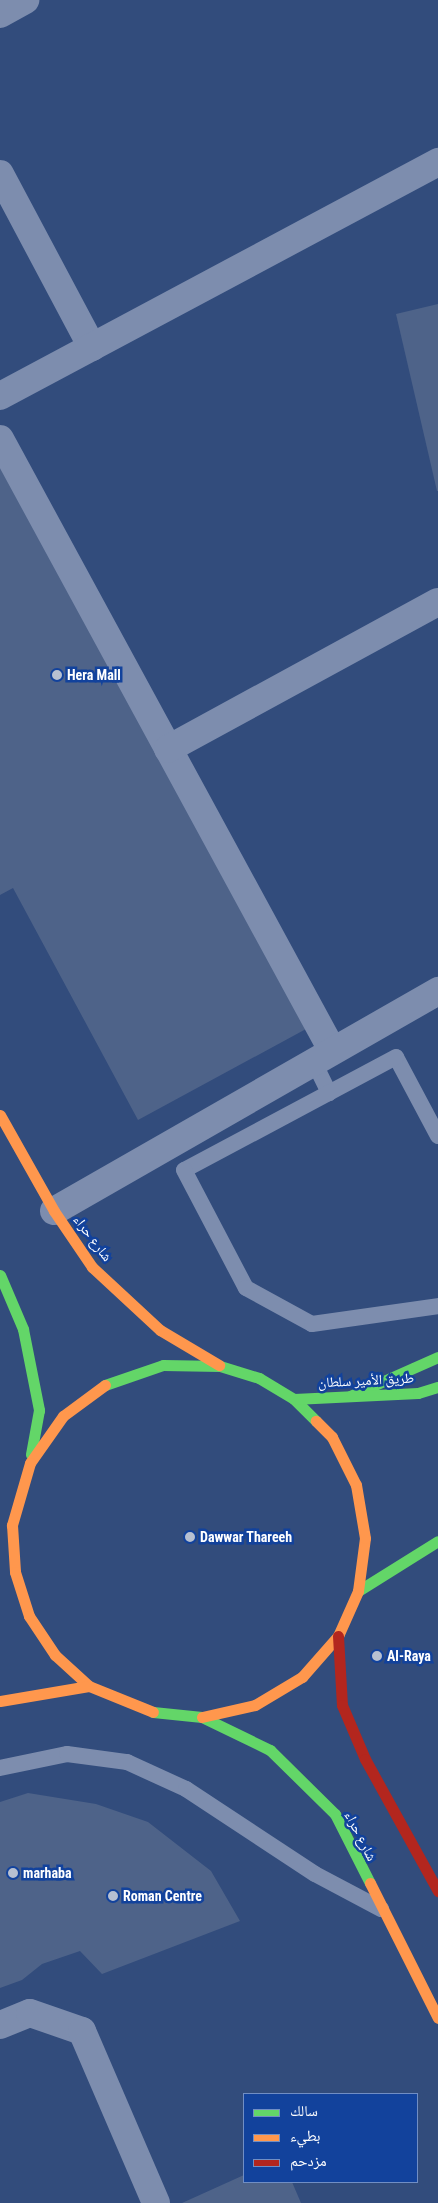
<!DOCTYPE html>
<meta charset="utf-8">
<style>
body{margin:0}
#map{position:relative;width:438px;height:2203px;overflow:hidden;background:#324c7c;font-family:"Roboto Condensed","Noto Naskh Arabic",sans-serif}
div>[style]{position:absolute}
.building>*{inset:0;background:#4e6389}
.lane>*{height:16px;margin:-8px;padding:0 8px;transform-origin:8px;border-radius:8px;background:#7d8dae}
.street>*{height:28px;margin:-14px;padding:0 14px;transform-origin:14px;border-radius:14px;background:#7d8dae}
.fast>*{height:11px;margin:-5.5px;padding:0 5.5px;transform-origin:5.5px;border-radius:5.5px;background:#63d668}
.slow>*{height:11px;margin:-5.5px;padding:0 5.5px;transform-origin:5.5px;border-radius:5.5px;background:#ff974d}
.jam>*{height:11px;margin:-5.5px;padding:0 5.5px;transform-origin:5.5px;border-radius:5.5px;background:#b3261e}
.dots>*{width:14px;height:14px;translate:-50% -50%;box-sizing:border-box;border:2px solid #12429c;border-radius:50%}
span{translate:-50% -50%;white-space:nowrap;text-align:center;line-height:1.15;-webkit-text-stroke:5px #12429c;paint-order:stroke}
.poi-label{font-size:14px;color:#fff;font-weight:700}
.left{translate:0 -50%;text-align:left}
.street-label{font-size:14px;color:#fff}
.legend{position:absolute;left:243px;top:2093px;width:175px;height:90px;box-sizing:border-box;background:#12429c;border:1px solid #718ec4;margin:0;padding:6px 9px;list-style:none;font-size:15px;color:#fff}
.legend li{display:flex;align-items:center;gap:10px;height:25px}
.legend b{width:25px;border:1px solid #718ec4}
</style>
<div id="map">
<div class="building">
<div style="clip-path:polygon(438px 304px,438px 491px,437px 491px,396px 314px)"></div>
<div style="clip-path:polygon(0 461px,306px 1029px,138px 1120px,13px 888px,0 895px)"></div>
<div style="clip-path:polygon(28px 1793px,96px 1804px,148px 1822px,211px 1871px,240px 1921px,102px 1974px,80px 1951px,42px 1964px,22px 1980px,0 1988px,0 1802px)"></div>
<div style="clip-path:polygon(244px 2175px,244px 2182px,292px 2182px,301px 2203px,182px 2203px)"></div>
</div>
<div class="lane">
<div style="left:313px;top:1060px;width:37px;rotate:64deg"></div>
<div style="left:438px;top:1136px;width:89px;rotate:-118deg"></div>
<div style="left:396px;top:1057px;width:240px;rotate:151.9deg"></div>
<div style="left:184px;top:1170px;width:133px;rotate:62.3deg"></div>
<div style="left:246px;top:1288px;width:75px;rotate:28.6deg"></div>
<div style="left:312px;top:1324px;width:127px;rotate:-8.1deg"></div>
<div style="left:0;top:1768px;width:68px;rotate:-11.8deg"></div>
<div style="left:67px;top:1754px;width:61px;rotate:7.6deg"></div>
<div style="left:127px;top:1762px;width:65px;rotate:24.6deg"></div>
<div style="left:186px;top:1789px;width:154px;rotate:33.4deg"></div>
<div style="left:315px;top:1874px;width:75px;rotate:27.9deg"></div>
</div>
<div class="street">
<div style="left:0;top:14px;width:29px;rotate:-29deg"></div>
<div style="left:0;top:174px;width:196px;rotate:62deg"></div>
<div style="left:0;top:396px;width:497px;rotate:-28.1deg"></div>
<div style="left:0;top:439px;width:695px;rotate:61.48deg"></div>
<div style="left:168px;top:749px;width:307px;rotate:-28.6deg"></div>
<div style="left:54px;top:1211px;width:443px;rotate:-29.8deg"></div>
<div style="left:0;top:2025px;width:32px;rotate:-22deg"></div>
<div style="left:30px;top:2013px;width:55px;rotate:19.1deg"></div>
<div style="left:82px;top:2031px;width:187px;rotate:66.7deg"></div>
</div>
<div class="fast">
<div style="left:0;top:1275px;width:59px;rotate:66.9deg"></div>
<div style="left:23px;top:1329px;width:83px;rotate:78.8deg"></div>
<div style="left:39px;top:1410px;width:45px;rotate:100.3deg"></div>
<div style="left:105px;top:1385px;width:61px;rotate:-19deg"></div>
<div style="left:163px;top:1365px;width:57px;rotate:1deg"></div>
<div style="left:220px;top:1366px;width:41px;rotate:17.1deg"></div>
<div style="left:259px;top:1378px;width:41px;rotate:31deg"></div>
<div style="left:294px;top:1399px;width:31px;rotate:45deg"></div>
<div style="left:350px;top:1396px;width:96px;rotate:-23.9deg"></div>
<div style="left:294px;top:1399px;width:124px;rotate:-2.8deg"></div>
<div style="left:418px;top:1393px;width:21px;rotate:-17deg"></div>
<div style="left:358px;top:1591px;width:94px;rotate:-32deg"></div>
<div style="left:153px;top:1712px;width:49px;rotate:5.8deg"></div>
<div style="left:202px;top:1717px;width:76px;rotate:25.9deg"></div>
<div style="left:270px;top:1750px;width:91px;rotate:44.6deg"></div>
<div style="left:335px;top:1814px;width:77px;rotate:63.1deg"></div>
</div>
<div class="slow">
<div style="left:0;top:1115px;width:110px;rotate:60.6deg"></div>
<div style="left:54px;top:1211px;width:68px;rotate:55.8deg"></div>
<div style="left:92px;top:1267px;width:93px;rotate:42.8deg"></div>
<div style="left:160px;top:1330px;width:69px;rotate:30.7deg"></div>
<div style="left:105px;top:1385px;width:52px;rotate:143.6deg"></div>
<div style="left:63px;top:1416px;width:57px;rotate:125.1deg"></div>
<div style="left:30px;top:1463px;width:65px;rotate:106.2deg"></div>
<div style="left:12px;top:1525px;width:47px;rotate:86.3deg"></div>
<div style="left:15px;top:1572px;width:46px;rotate:72.3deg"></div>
<div style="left:29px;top:1616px;width:47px;rotate:56.3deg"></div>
<div style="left:55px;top:1655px;width:46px;rotate:42.4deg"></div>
<div style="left:89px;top:1686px;width:69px;rotate:22.1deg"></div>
<div style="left:0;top:1701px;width:90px;rotate:-9.6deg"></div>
<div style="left:202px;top:1717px;width:54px;rotate:-12.8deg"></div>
<div style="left:255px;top:1705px;width:55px;rotate:-30.8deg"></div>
<div style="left:302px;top:1677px;width:55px;rotate:-48.7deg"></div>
<div style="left:338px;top:1636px;width:49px;rotate:-66deg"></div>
<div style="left:358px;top:1591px;width:53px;rotate:-82.5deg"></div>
<div style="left:365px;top:1538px;width:54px;rotate:-99.6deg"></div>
<div style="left:356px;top:1485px;width:54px;rotate:-116.6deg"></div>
<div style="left:332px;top:1437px;width:23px;rotate:-135deg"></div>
<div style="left:370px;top:1883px;width:151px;rotate:63.3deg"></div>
</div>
<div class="jam">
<div style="left:338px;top:1636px;width:69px;rotate:86.7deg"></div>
<div style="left:342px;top:1705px;width:59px;rotate:66.9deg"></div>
<div style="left:365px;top:1759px;width:151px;rotate:61.1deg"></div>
</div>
<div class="dots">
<div style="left:57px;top:675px;background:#b7c0d1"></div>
<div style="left:190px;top:1537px;background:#b7c0d1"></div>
<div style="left:377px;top:1656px;background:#b7c0d1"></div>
<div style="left:13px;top:1873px;background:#b7c0d1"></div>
<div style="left:113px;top:1896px;background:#b7c0d1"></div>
</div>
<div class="poi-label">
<span class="left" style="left:67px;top:675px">Hera Mall</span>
<span class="left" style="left:200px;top:1537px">Dawwar Thareeh</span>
<span class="left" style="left:387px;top:1656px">Al-Raya</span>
<span class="left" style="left:23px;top:1873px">marhaba</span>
<span class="left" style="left:123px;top:1896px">Roman Centre</span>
</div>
<div class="street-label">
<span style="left:93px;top:1238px;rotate:53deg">شارع حراء</span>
<span style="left:366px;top:1380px;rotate:-3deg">طريق الأمير سلطان</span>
<span style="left:361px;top:1836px;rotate:63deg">شارع حراء</span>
</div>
<ul class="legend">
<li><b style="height:6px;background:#63d668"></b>سالك</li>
<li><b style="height:6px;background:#ff974d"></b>بطيء</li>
<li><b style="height:6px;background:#b3261e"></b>مزدحم</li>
</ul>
</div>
